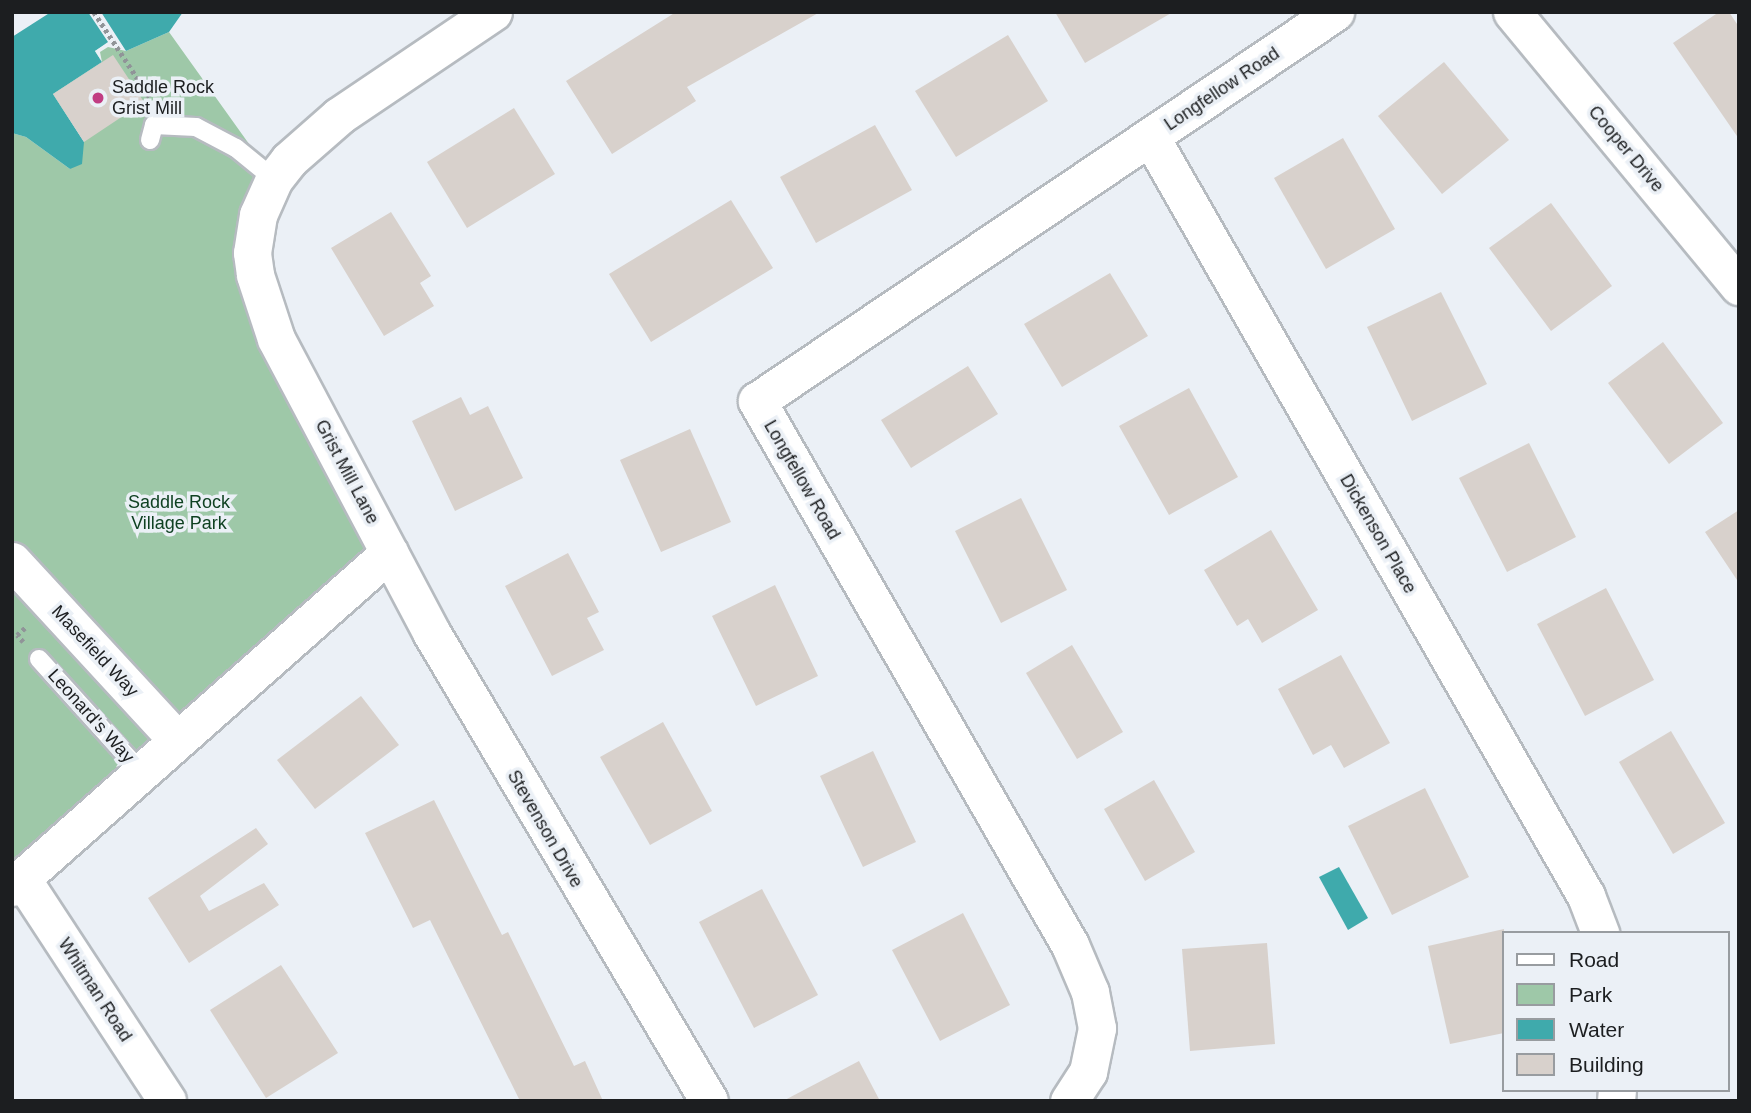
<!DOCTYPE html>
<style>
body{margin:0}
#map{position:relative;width:1751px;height:1113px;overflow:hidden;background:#ebf0f6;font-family:Arial,sans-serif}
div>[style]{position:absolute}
.green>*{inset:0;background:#9ec8a8}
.water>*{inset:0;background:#3faaac}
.pier>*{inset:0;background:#ebf0f6}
.building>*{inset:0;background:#d8d1cc}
.path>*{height:4.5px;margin-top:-2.25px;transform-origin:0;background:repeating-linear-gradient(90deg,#909498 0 3.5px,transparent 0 7px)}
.roads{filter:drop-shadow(2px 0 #b6bbc0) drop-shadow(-2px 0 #b6bbc0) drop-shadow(0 2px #b6bbc0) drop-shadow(0 -2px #b6bbc0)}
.lane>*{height:18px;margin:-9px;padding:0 9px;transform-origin:9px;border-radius:9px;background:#fff}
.street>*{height:37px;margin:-18.5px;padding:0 18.5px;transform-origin:18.5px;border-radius:18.5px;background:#fff}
.dots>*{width:19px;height:19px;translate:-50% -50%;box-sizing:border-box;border:4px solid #ebf0f6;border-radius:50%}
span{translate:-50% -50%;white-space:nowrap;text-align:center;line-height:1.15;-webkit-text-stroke:7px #ebf0f6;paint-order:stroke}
.poi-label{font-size:18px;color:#1c1e20}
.left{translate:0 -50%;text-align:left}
.street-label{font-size:18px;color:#1c1e20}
.park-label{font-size:18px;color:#0f4122}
.frame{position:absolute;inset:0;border:14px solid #1c1e20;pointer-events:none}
.legend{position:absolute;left:1502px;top:931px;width:228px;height:161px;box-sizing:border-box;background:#ebf0f6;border:2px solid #989ca0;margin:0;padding:9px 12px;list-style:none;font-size:21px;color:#1c1e20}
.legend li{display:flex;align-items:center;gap:14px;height:35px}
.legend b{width:35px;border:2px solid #989ca0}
</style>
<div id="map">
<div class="green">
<div style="clip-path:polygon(169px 32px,274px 179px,252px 253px,389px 553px,12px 887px,12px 133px,26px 137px,70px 169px,84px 141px,53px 94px,102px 62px,95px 51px,108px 43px,126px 51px)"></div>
</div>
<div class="water">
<div style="clip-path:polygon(51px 12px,183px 12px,169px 32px,126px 51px,108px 43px,95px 51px,102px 62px,53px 94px,84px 142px,82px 164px,70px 169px,26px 137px,12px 133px,12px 37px)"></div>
<div style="clip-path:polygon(1339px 867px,1368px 918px,1348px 930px,1319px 877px)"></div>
</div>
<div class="pier">
<div style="clip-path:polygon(88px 12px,101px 12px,126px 51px,108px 47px,100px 52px,102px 62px,95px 51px,108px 42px)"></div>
</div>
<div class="building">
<div style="clip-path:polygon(676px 12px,820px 12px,687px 87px,696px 101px,612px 154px,566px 81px)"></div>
<div style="clip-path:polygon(1055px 12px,1173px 12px,1085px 63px)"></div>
<div style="clip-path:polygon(1719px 12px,1729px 12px,1739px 27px,1739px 139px,1673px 43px)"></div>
<div style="clip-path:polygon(1008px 35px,1048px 101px,956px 157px,915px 91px)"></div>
<div style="clip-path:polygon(113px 55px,144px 102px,84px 142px,53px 94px)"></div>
<div style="clip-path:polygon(1444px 62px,1509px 140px,1442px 194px,1378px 116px)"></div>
<div style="clip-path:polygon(514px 108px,555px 174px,467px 228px,427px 162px)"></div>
<div style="clip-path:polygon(875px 125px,912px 190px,816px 243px,780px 177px)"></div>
<div style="clip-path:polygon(1343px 138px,1395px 229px,1326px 269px,1274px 178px)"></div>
<div style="clip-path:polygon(731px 200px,773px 268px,651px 342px,609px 274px)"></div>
<div style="clip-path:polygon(1551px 203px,1612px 286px,1551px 331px,1489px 248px)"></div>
<div style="clip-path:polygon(391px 212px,431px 276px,420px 283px,434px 306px,384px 336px,331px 248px)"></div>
<div style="clip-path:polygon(1110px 273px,1148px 336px,1062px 387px,1024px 324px)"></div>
<div style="clip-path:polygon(1441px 292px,1487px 384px,1412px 421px,1367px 327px)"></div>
<div style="clip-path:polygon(1663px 342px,1723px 423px,1669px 464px,1608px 383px)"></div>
<div style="clip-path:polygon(968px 366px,998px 414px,911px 468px,881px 420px)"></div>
<div style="clip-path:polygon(1189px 388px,1238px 477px,1169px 515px,1119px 426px)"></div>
<div style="clip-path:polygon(461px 397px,470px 415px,488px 406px,523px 478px,455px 511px,412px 421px)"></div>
<div style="clip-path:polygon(690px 429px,731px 522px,661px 552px,620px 460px)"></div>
<div style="clip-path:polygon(1529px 443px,1576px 537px,1507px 572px,1459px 478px)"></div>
<div style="clip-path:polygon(1021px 498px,1067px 590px,1001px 623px,955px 531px)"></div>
<div style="clip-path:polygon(1739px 510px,1739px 583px,1705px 532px)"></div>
<div style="clip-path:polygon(1271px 530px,1318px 610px,1262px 643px,1248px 619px,1237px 626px,1204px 570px)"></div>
<div style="clip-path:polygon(568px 553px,599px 612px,587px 618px,604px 650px,552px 676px,505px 586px)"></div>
<div style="clip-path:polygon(775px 585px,818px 676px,756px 706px,712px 616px)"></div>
<div style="clip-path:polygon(1606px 588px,1654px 680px,1585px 716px,1537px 624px)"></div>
<div style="clip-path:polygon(1072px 645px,1123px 732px,1077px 759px,1026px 673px)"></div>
<div style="clip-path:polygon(1341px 655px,1390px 743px,1344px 768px,1331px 745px,1313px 755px,1278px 689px)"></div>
<div style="clip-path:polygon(361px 696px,399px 745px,315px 809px,277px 760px)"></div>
<div style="clip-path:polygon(663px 722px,712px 811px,650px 845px,600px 757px)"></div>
<div style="clip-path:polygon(1671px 731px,1725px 823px,1673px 854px,1619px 762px)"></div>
<div style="clip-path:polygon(873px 751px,916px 842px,863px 867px,820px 776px)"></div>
<div style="clip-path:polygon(1154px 780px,1195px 852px,1145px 881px,1104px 809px)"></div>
<div style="clip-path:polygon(1425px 788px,1469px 877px,1392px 915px,1348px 826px)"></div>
<div style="clip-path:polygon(434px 800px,502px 935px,508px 932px,574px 1066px,585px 1061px,603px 1101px,520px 1101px,430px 920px,413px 928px,365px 833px)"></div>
<div style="clip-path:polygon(256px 828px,268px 844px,200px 896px,209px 911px,264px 883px,279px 905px,189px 963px,148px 898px)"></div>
<div style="clip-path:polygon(762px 889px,818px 995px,754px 1028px,699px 922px)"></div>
<div style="clip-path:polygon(963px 913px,1010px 1005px,940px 1041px,892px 950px)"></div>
<div style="clip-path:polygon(1504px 929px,1504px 1033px,1450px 1044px,1428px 946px)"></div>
<div style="clip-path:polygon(1267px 943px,1275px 1044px,1190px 1051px,1182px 949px)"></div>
<div style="clip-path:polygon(281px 965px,338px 1053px,266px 1098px,210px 1010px)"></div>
<div style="clip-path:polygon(859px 1061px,880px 1101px,783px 1101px)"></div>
</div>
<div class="path">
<div style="left:94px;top:12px;width:104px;rotate:56.8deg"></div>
<div style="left:23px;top:642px;width:9px;rotate:-131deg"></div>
<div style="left:17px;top:635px;width:13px;rotate:-42deg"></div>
</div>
<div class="roads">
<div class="lane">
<div style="left:150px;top:140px;width:16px;rotate:-75deg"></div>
<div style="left:154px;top:125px;width:42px;rotate:2.7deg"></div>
<div style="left:196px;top:127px;width:45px;rotate:27.7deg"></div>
<div style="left:236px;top:148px;width:49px;rotate:39.2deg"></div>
<div style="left:39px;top:659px;width:154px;rotate:47.9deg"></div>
</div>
<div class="street">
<div style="left:493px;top:12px;width:186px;rotate:146deg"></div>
<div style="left:339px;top:116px;width:67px;rotate:138.7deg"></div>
<div style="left:289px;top:160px;width:24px;rotate:128deg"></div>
<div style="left:274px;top:179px;width:39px;rotate:114deg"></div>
<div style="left:258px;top:215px;width:38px;rotate:99deg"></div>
<div style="left:252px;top:253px;width:22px;rotate:82deg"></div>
<div style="left:255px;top:275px;width:67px;rotate:71.8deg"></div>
<div style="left:276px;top:339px;width:331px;rotate:62.1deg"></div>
<div style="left:431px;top:632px;width:545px;rotate:59.34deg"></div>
<div style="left:1512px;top:12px;width:356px;rotate:50.4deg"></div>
<div style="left:1151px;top:138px;width:874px;rotate:60.15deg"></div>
<div style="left:1586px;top:896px;width:40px;rotate:69deg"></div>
<div style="left:12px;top:561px;width:243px;rotate:47.3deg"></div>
<div style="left:22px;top:879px;width:265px;rotate:56.8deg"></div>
<div style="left:12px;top:887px;width:504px;rotate:-41.54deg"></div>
<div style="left:1069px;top:1101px;width:35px;rotate:-57deg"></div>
<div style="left:1088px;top:1072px;width:45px;rotate:-78.4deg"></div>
<div style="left:1097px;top:1028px;width:37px;rotate:-101deg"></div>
<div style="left:1090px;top:992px;width:51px;rotate:-113.1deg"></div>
<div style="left:1070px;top:945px;width:628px;rotate:-119.91deg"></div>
<div style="left:757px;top:401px;width:697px;rotate:-33.94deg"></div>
<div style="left:1616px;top:1101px;width:11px;rotate:-85deg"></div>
</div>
</div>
<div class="dots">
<div style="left:98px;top:98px;background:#c13d83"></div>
</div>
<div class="poi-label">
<span class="left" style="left:112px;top:98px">Saddle Rock<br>Grist Mill</span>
</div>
<div class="street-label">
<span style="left:1222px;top:89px;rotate:-34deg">Longfellow Road</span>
<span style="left:1626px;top:149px;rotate:50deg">Cooper Drive</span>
<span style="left:347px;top:472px;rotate:62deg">Grist Mill Lane</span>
<span style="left:802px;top:480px;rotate:60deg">Longfellow Road</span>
<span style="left:1378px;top:534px;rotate:60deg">Dickenson Place</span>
<span style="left:95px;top:651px;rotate:47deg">Masefield Way</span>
<span style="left:91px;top:716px;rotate:48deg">Leonard's Way</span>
<span style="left:545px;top:829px;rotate:60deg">Stevenson Drive</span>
<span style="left:95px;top:990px;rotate:57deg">Whitman Road</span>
</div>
<div class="park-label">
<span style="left:179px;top:513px">Saddle Rock<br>Village Park</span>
</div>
<div class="frame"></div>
<ul class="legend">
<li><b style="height:9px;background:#fff"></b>Road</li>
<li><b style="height:19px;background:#9ec8a8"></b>Park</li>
<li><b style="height:19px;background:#3faaac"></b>Water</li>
<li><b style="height:19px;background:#d8d1cc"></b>Building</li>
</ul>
</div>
